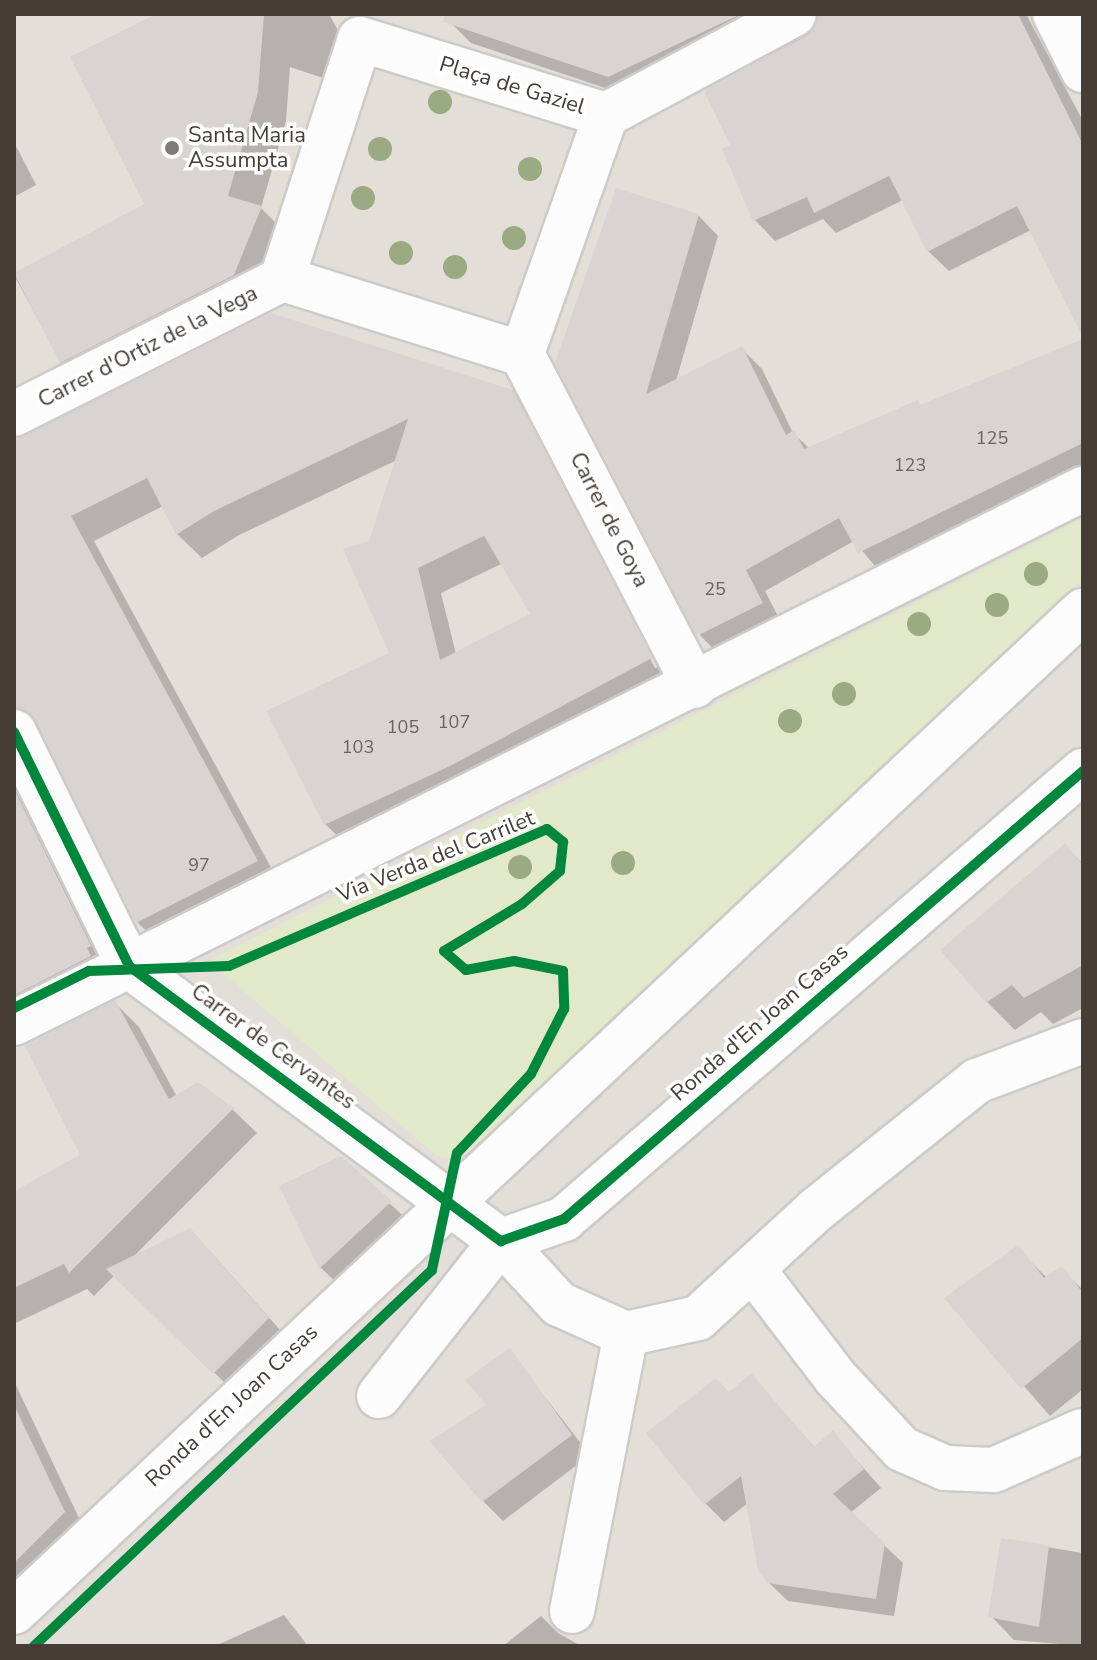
<!DOCTYPE html>
<meta charset="utf-8">
<style>
body{margin:0}
#map{position:relative;width:1097px;height:1660px;overflow:hidden;background:#f0edea;font-family:"Nunito Sans",sans-serif}
div>[style]{position:absolute}
.residential>*{inset:0;background:#e3ded7}
.green>*{inset:0;background:#e2e9cb}
.shadow>*{inset:0;background:#0003}
.building>*{inset:0;background:#d8d4d1}
.roads{filter:drop-shadow(2px 0 #cecbc7) drop-shadow(-2px 0 #cecbc7) drop-shadow(0 2px #cecbc7) drop-shadow(0 -2px #cecbc7)}
.minor>*{height:44px;margin:-22px;padding:0 22px;transform-origin:22px;border-radius:22px;background:#fdfcfc}
.cycleway>*{height:10px;margin:-5px;padding:0 5px;transform-origin:5px;border-radius:5px;background:#00873e}
.trees>*{width:24px;height:24px;margin:-12px;border-radius:50%;background:#9aaa82}
.dots>*{width:22px;height:22px;translate:-50% -50%;box-sizing:border-box;border:4px solid #fff;border-radius:50%}
span{translate:-50% -50%;white-space:nowrap;text-align:center;line-height:1.15;-webkit-text-stroke:7px #fff;paint-order:stroke}
.number-label{font-size:18px;color:#6b645e}
.number-label span{-webkit-text-stroke-width:0}
.street-label{font-size:22px;color:#453d36}
.poi-label{font-size:22px;color:#453d36}
.left{translate:0 -50%;text-align:left}
.frame{position:absolute;inset:0;border:16px solid #453d36;pointer-events:none}
</style>
<div id="map">
<div class="residential">
<div style="clip-path:polygon(14px 14px,1083px 14px,1083px 1646px,14px 1646px)"></div>
</div>
<div class="green">
<div style="clip-path:polygon(1083px 518px,1083px 579px,480px 1145px,459px 1158px,437px 1156px,208px 961px)"></div>
</div>
<div class="shadow">
<div style="clip-path:polygon(160px 14px,329px 14px,352px 56px,341px 84px,290px 67px,286px 121px,261px 208px,290px 237px,263px 303px,90px 390px,61px 362px,14px 275px,147px 205px)"></div>
<div style="clip-path:polygon(454px 14px,799px 14px,629px 96px,471px 43px,451px 23px)"></div>
<div style="clip-path:polygon(818px 14px,1026px 14px,1083px 121px,1083px 336px,1031px 230px,949px 271px,928px 251px,903px 200px,836px 233px,823px 219px,775px 241px,755px 220px,725px 150px,733px 146px,707px 91px,817px 29px)"></div>
<div style="clip-path:polygon(14px 142px,36px 185px,14px 197px)"></div>
<div style="clip-path:polygon(698px 215px,718px 236px,676px 381px,741px 348px,762px 369px,793px 433px,810px 449px,1083px 341px,1083px 472px,880px 572px,854px 541px,765px 591px,782px 624px,719px 655px,699px 634px,557px 363px)"></div>
<div style="clip-path:polygon(evenodd,512px 392px,537px 417px,675px 683px,350px 848px,325px 824px,392px 654px,371px 543px,397px 460px,239px 535px,202px 558px,177px 534px,163px 506px,94px 541px,281px 886px,162px 946px,137px 922px,43px 731px,27px 734px,14px 753px,14px 442px,512px 392px,520px 409px,525px 409px,659px 666px,655px 668px,520px 409px,512px 392px,503px 563px,533px 615px,456px 654px,441px 593px,503px 563px)"></div>
<div style="clip-path:polygon(14px 762px,114px 970px,14px 1022px)"></div>
<div style="clip-path:polygon(1065px 846px,1083px 864px,1083px 1008px,1053px 1024px,1041px 1012px,1015px 1030px,987px 1002px)"></div>
<div style="clip-path:polygon(115px 1003px,139px 1027px,177px 1097px,232px 1109px,257px 1133px,133px 1257px,210px 1251px,288px 1339px,234px 1392px,115px 1275px,94px 1296px,87px 1289px,14px 1324px,14px 1193px,83px 1156px)"></div>
<div style="clip-path:polygon(341px 1159px,410px 1222px,341px 1287px,321px 1268px,281px 1187px)"></div>
<div style="clip-path:polygon(1017px 1248px,1047px 1278px,1061px 1269px,1083px 1290px,1083px 1389px,1050px 1416px,947px 1298px)"></div>
<div style="clip-path:polygon(509px 1351px,590px 1455px,503px 1521px,483px 1501px,489px 1405px)"></div>
<div style="clip-path:polygon(751px 1376px,816px 1449px,833px 1433px,881px 1488px,850px 1513px,903px 1563px,894px 1616px,788px 1601px,768px 1582px,748px 1503px,724px 1522px,705px 1503px,730px 1394px)"></div>
<div style="clip-path:polygon(14px 1381px,88px 1537px,14px 1612px)"></div>
<div style="clip-path:polygon(1003px 1540px,1083px 1553px,1083px 1646px,1014px 1640px,991px 1616px)"></div>
<div style="clip-path:polygon(284px 1615px,308px 1646px,215px 1646px)"></div>
<div style="clip-path:polygon(541px 1616px,558px 1633px,581px 1646px,503px 1646px)"></div>
</div>
<div class="building">
<div style="clip-path:polygon(156px 14px,264px 14px,258px 92px,228px 196px,262px 206px,234px 275px,60px 363px,14px 273px,144px 204px,70px 57px)"></div>
<div style="clip-path:polygon(445px 14px,741px 14px,608px 77px,443px 22px)"></div>
<div style="clip-path:polygon(819px 14px,1018px 14px,1083px 145px,1083px 337px,1017px 206px,927px 252px,889px 176px,814px 213px,807px 197px,753px 221px,722px 149px,730px 145px,704px 91px,806px 36px)"></div>
<div style="clip-path:polygon(616px 188px,699px 214px,646px 394px,742px 346px,786px 435px,794px 430px,804px 449px,918px 400px,920px 405px,1083px 339px,1083px 443px,858px 553px,839px 518px,746px 570px,763px 603px,697px 636px,555px 363px)"></div>
<div style="clip-path:polygon(evenodd,271px 313px,513px 390px,652px 658px,450px 766px,324px 825px,266px 711px,389px 653px,343px 549px,369px 541px,408px 419px,214px 511px,176px 535px,147px 478px,71px 516px,258px 861px,136px 923px,36px 721px,14px 707px,14px 441px,271px 313px,484px 536px,530px 614px,440px 660px,418px 568px,484px 536px)"></div>
<div style="clip-path:polygon(14px 789px,91px 946px,87px 948px,91px 956px,14px 995px)"></div>
<div style="clip-path:polygon(1065px 843px,1083px 865px,1083px 965px,1024px 998px,1012px 985px,986px 1003px,940px 950px)"></div>
<div style="clip-path:polygon(115px 1000px,169px 1099px,198px 1082px,234px 1108px,69px 1273px,64px 1264px,14px 1288px,14px 1191px,80px 1155px,25px 1046px)"></div>
<div style="clip-path:polygon(341px 1156px,392px 1201px,319px 1269px,279px 1186px)"></div>
<div style="clip-path:polygon(190px 1228px,269px 1318px,213px 1374px,106px 1269px)"></div>
<div style="clip-path:polygon(1018px 1245px,1044px 1278px,1062px 1266px,1083px 1293px,1083px 1338px,1021px 1389px,944px 1298px)"></div>
<div style="clip-path:polygon(510px 1348px,572px 1435px,482px 1502px,429px 1441px,486px 1405px,465px 1380px)"></div>
<div style="clip-path:polygon(751px 1373px,814px 1447px,833px 1430px,864px 1469px,833px 1494px,885px 1543px,876px 1599px,767px 1583px,758px 1570px,741px 1476px,704px 1505px,646px 1433px,716px 1378px,729px 1392px)"></div>
<div style="clip-path:polygon(14px 1405px,65px 1512px,14px 1563px)"></div>
<div style="clip-path:polygon(1001px 1538px,1049px 1545px,1039px 1627px,988px 1617px)"></div>
</div>
<div class="roads">
<div class="minor">
<div style="left:1055px;top:14px;width:63px;rotate:63.4deg"></div>
<div style="left:360px;top:39px;width:257px;rotate:17.2deg"></div>
<div style="left:606px;top:115px;width:253px;rotate:109.4deg"></div>
<div style="left:522px;top:354px;width:251px;rotate:-162.6deg"></div>
<div style="left:282px;top:279px;width:252px;rotate:-72deg"></div>
<div style="left:606px;top:115px;width:213px;rotate:-28.2deg"></div>
<div style="left:522px;top:354px;width:374px;rotate:62.5deg"></div>
<div style="left:14px;top:414px;width:300px;rotate:-26.7deg"></div>
<div style="left:14px;top:732px;width:261px;rotate:63.8deg"></div>
<div style="left:129px;top:966px;width:463px;rotate:36.5deg"></div>
<div style="left:501px;top:1241px;width:67px;rotate:-19.2deg"></div>
<div style="left:564px;top:1219px;width:686px;rotate:-40.8deg"></div>
<div style="left:14px;top:1023px;width:1195px;rotate:-26.54deg"></div>
<div style="left:754px;top:1271px;width:133px;rotate:52.6deg"></div>
<div style="left:835px;top:1377px;width:98px;rotate:47.1deg"></div>
<div style="left:902px;top:1449px;width:47px;rotate:23.8deg"></div>
<div style="left:945px;top:1468px;width:49px;rotate:2.3deg"></div>
<div style="left:994px;top:1470px;width:96px;rotate:-23.9deg"></div>
<div style="left:379px;top:1396px;width:197px;rotate:-51.8deg"></div>
<div style="left:501px;top:1241px;width:86px;rotate:47.4deg"></div>
<div style="left:559px;top:1304px;width:73px;rotate:24.1deg"></div>
<div style="left:626px;top:1334px;width:74px;rotate:-12.5deg"></div>
<div style="left:698px;top:1318px;width:161px;rotate:-42.5deg"></div>
<div style="left:817px;top:1209px;width:205px;rotate:-38.7deg"></div>
<div style="left:977px;top:1081px;width:113px;rotate:-20.7deg"></div>
<div style="left:572px;top:1611px;width:282px;rotate:-79deg"></div>
<div style="left:14px;top:1612px;width:1465px;rotate:-43.12deg"></div>
</div>
</div>
<div class="cycleway">
<div style="left:14px;top:732px;width:261px;rotate:63.8deg"></div>
<div style="left:129px;top:966px;width:463px;rotate:36.5deg"></div>
<div style="left:501px;top:1241px;width:67px;rotate:-19.2deg"></div>
<div style="left:564px;top:1219px;width:686px;rotate:-40.8deg"></div>
<div style="left:14px;top:1008px;width:84px;rotate:-26.3deg"></div>
<div style="left:89px;top:971px;width:140px;rotate:-2deg"></div>
<div style="left:229px;top:966px;width:346px;rotate:-23.3deg"></div>
<div style="left:547px;top:829px;width:21px;rotate:39deg"></div>
<div style="left:563px;top:842px;width:29px;rotate:96deg"></div>
<div style="left:560px;top:871px;width:50px;rotate:139deg"></div>
<div style="left:522px;top:904px;width:91px;rotate:148.9deg"></div>
<div style="left:444px;top:951px;width:29px;rotate:41deg"></div>
<div style="left:466px;top:970px;width:49px;rotate:-10.6deg"></div>
<div style="left:514px;top:961px;width:50px;rotate:11.5deg"></div>
<div style="left:563px;top:971px;width:38px;rotate:88deg"></div>
<div style="left:564px;top:1009px;width:73px;rotate:116.9deg"></div>
<div style="left:531px;top:1074px;width:108px;rotate:133.1deg"></div>
<div style="left:457px;top:1153px;width:120px;rotate:102.1deg"></div>
<div style="left:432px;top:1270px;width:548px;rotate:136.63deg"></div>
</div>
<div class="trees">
<div style="left:440px;top:102px"></div>
<div style="left:380px;top:149px"></div>
<div style="left:530px;top:169px"></div>
<div style="left:363px;top:198px"></div>
<div style="left:514px;top:238px"></div>
<div style="left:401px;top:253px"></div>
<div style="left:455px;top:267px"></div>
<div style="left:1036px;top:574px"></div>
<div style="left:997px;top:605px"></div>
<div style="left:919px;top:624px"></div>
<div style="left:844px;top:694px"></div>
<div style="left:790px;top:721px"></div>
<div style="left:623px;top:863px"></div>
<div style="left:520px;top:867px"></div>
</div>
<div class="dots">
<div style="left:172px;top:148px;background:#817b75"></div>
</div>
<div class="number-label">
<span style="left:992px;top:438px">125</span>
<span style="left:910px;top:465px">123</span>
<span style="left:715px;top:589px">25</span>
<span style="left:454px;top:722px">107</span>
<span style="left:403px;top:727px">105</span>
<span style="left:358px;top:747px">103</span>
<span style="left:199px;top:865px">97</span>
</div>
<div class="street-label">
<span style="left:512px;top:86px;rotate:17deg">Plaça de Gaziel</span>
<span style="left:148px;top:347px;rotate:-27deg">Carrer d'Ortiz de la Vega</span>
<span style="left:609px;top:520px;rotate:63deg">Carrer de Goya</span>
<span style="left:436px;top:857px;rotate:-22deg">Via Verda del Carrilet</span>
<span style="left:760px;top:1023px;rotate:-41deg">Ronda d'En Joan Casas</span>
<span style="left:273px;top:1047px;rotate:36deg">Carrer de Cervantes</span>
<span style="left:232px;top:1406px;rotate:-43deg">Ronda d'En Joan Casas</span>
</div>
<div class="poi-label">
<span class="left" style="left:188px;top:148px">Santa Maria<br>Assumpta</span>
</div>
<div class="frame"></div>
</div>
